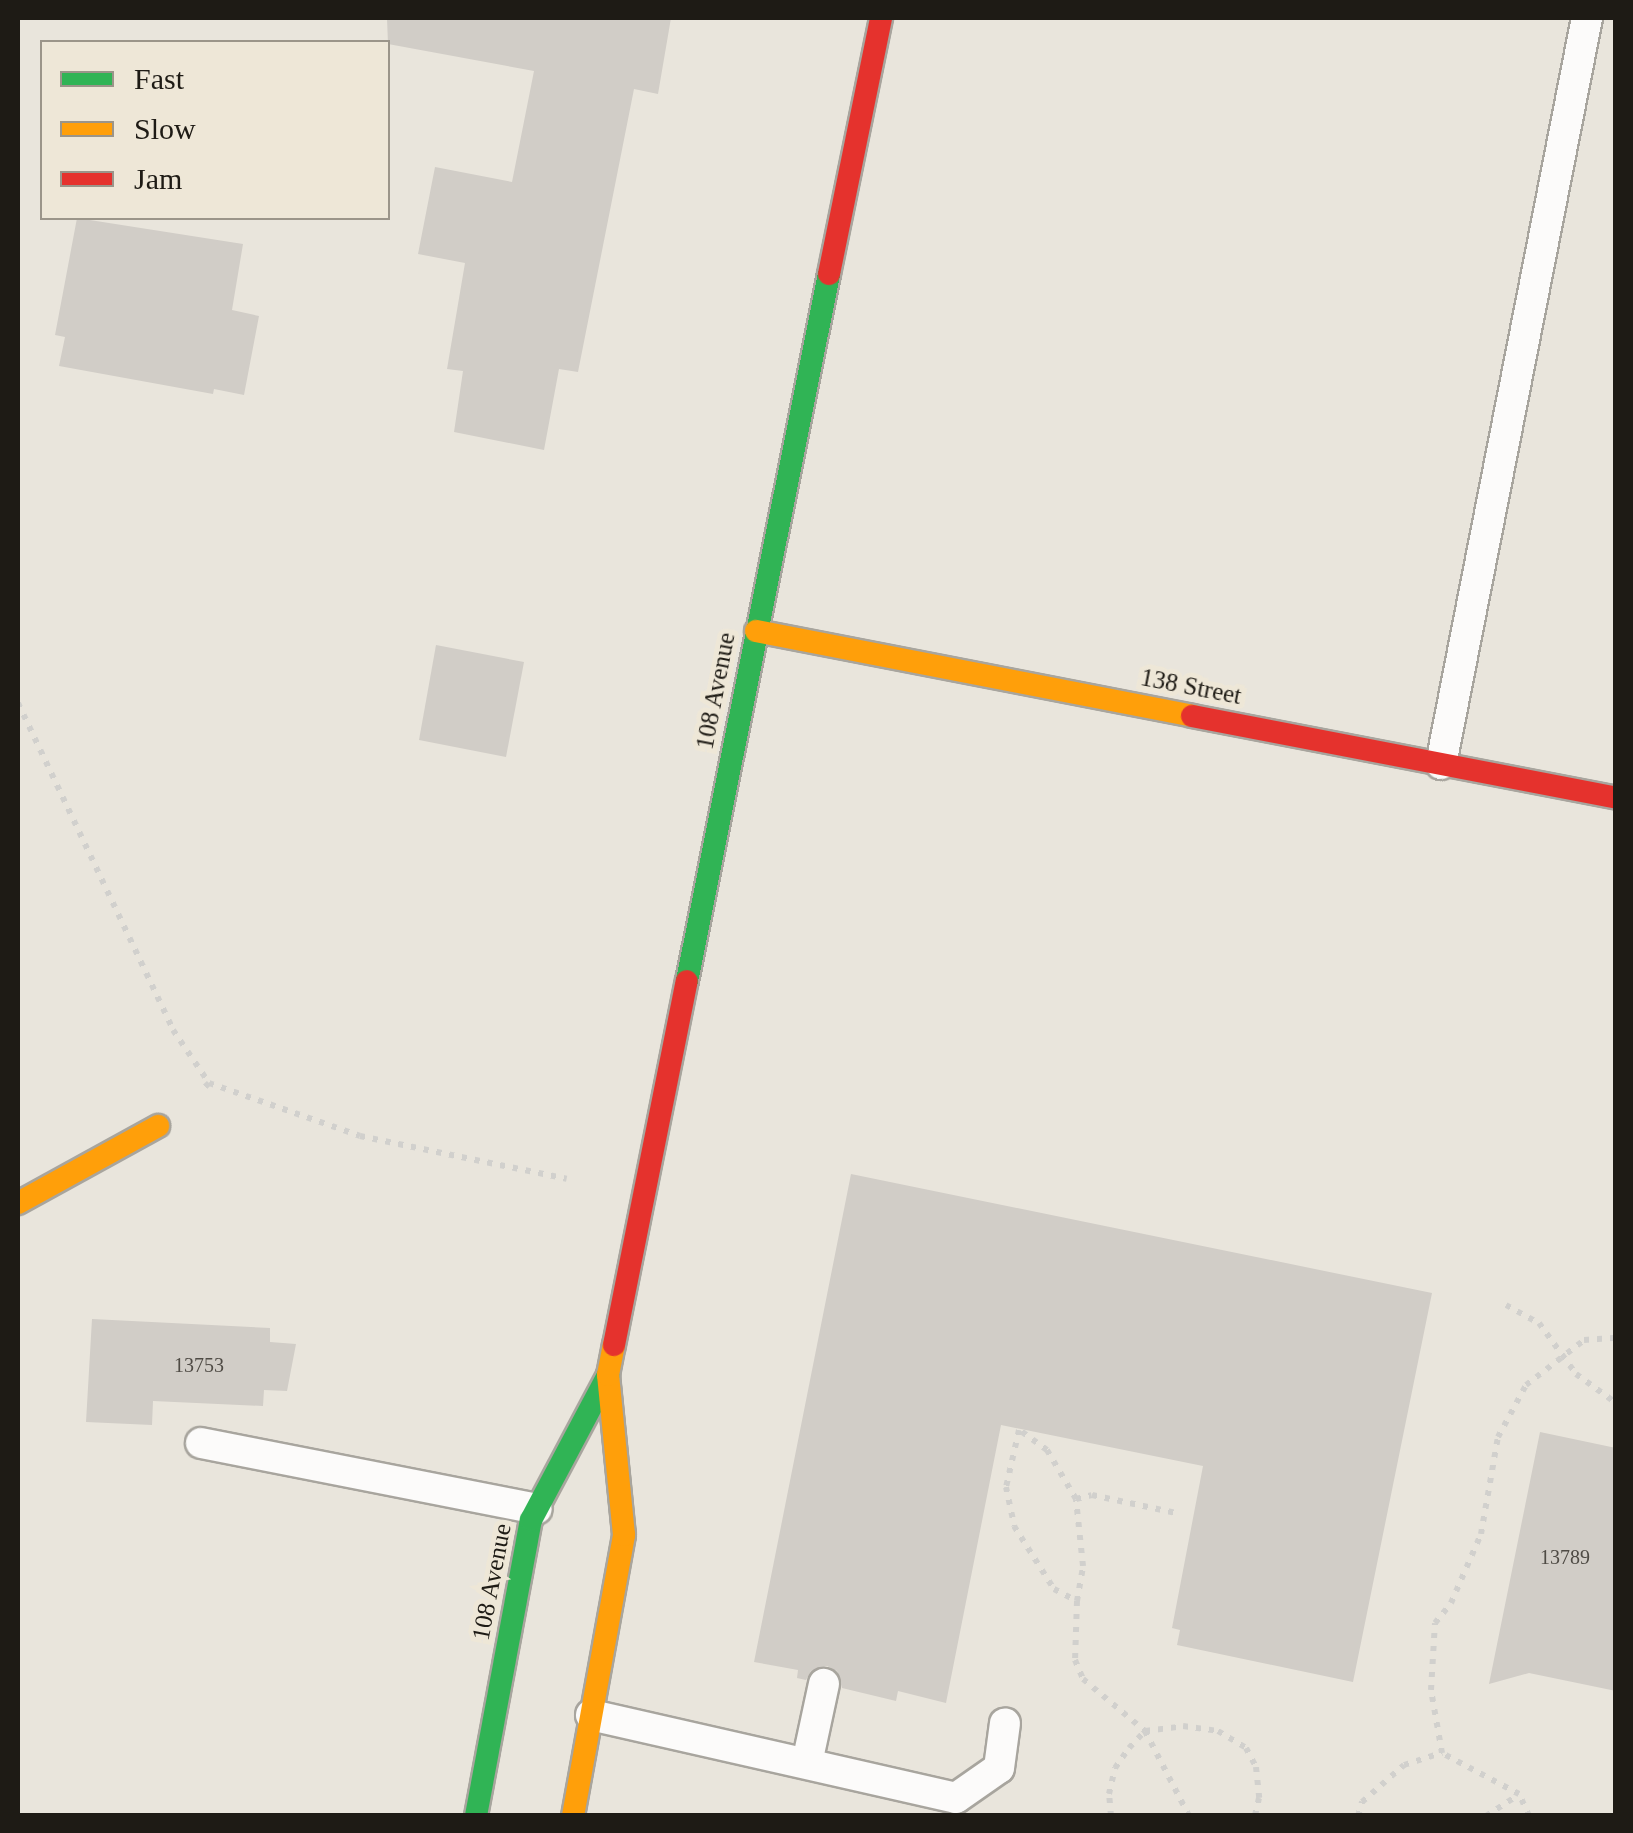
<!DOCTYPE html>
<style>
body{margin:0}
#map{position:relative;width:1633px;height:1833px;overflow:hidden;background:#e9e5dc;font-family:Georgia,serif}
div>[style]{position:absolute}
.building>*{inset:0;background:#d1cdc7}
.path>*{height:6px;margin-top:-3px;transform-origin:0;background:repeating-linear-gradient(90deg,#d1d0cd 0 5px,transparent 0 13px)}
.roads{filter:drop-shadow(2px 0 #a8a59e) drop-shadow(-2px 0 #a8a59e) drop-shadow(0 2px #a8a59e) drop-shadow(0 -2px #a8a59e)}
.lane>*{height:30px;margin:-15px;padding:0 15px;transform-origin:15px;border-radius:15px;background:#fcfbfa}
.fast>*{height:22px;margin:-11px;padding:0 11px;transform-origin:11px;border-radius:11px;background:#30b455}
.slow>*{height:22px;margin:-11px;padding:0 11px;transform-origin:11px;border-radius:11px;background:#ff9f0a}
.jam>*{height:22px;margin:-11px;padding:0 11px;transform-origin:11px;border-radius:11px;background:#e5322d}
span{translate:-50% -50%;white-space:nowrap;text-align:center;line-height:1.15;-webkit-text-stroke:10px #eee7d7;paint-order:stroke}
.number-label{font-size:20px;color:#4f4b45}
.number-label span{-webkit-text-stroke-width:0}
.street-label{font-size:25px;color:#1e1b15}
.frame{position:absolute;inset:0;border:20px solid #1e1b15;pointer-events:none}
.legend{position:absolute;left:40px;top:40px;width:350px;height:180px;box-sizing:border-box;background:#eee7d7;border:2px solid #9b9589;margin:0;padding:12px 18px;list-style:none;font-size:30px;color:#1e1b15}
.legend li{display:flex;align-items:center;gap:20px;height:50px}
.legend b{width:50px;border:2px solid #9b9589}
</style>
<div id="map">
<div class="building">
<div style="clip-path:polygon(387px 18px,671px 18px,658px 94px,634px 89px,578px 372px,559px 369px,544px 450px,454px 432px,463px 371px,447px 369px,465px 263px,418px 254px,435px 167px,512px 182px,534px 71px,388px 44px)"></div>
<div style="clip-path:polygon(77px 218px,243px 244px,232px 310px,259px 316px,244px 395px,214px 389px,213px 394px,59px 366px,65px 337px,55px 335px)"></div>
<div style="clip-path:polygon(436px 645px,524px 662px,506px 757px,419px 740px)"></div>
<div style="clip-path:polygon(851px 1174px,1432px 1293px,1353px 1682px,1177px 1645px,1180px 1630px,1172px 1628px,1203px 1466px,1001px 1425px,946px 1703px,898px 1691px,896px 1701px,842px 1688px,837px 1671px,827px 1666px,811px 1671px,806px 1680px,797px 1678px,798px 1670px,754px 1662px)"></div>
<div style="clip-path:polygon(92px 1319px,270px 1328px,270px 1342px,296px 1344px,287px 1391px,264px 1390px,263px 1406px,153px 1401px,152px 1425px,86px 1422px)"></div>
<div style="clip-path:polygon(1540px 1432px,1616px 1448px,1616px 1691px,1529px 1673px,1489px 1684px)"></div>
</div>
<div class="path">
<div style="left:18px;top:703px;width:362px;rotate:64.6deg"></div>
<div style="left:173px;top:1030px;width:64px;rotate:55.8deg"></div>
<div style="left:209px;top:1083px;width:6px;rotate:135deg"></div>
<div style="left:209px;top:1083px;width:160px;rotate:19.3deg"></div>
<div style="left:360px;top:1136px;width:211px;rotate:11.7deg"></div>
<div style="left:1506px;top:1305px;width:38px;rotate:29deg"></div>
<div style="left:1539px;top:1323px;width:63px;rotate:54deg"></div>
<div style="left:1576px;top:1374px;width:49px;rotate:35.9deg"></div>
<div style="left:1076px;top:1499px;width:16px;rotate:-14deg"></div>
<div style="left:1092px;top:1495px;width:86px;rotate:12.1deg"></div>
<div style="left:1077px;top:1601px;width:36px;rotate:-80deg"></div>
<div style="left:1083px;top:1566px;width:67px;rotate:-96deg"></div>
<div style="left:1076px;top:1499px;width:57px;rotate:-120.6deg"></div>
<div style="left:1047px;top:1450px;width:34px;rotate:-144deg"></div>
<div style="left:1019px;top:1430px;width:58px;rotate:102.8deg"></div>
<div style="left:1006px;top:1487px;width:40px;rotate:78deg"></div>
<div style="left:1014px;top:1526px;width:75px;rotate:57.6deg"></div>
<div style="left:1054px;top:1589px;width:26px;rotate:28deg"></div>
<div style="left:1077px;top:1601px;width:59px;rotate:91.9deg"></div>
<div style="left:1075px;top:1660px;width:21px;rotate:67deg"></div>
<div style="left:1083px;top:1679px;width:81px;rotate:40deg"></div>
<div style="left:1145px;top:1731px;width:96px;rotate:62.6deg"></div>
<div style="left:1111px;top:1816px;width:22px;rotate:-95deg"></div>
<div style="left:1109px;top:1794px;width:27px;rotate:-77deg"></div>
<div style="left:1115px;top:1768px;width:24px;rotate:-55deg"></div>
<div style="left:1129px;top:1748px;width:23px;rotate:-47deg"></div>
<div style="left:1145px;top:1731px;width:38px;rotate:-7deg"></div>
<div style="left:1183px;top:1726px;width:35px;rotate:8deg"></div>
<div style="left:1218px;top:1731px;width:33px;rotate:31deg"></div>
<div style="left:1246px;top:1748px;width:21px;rotate:62deg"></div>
<div style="left:1256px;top:1767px;width:31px;rotate:84deg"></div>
<div style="left:1259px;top:1798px;width:18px;rotate:103deg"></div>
<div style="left:1358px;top:1816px;width:15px;rotate:-74deg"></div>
<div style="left:1362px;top:1802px;width:56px;rotate:-41.4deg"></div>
<div style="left:1404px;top:1765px;width:40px;rotate:-18deg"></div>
<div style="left:1486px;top:1816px;width:38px;rotate:-33deg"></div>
<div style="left:1529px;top:1816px;width:24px;rotate:-114deg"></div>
<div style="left:1519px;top:1794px;width:87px;rotate:-152deg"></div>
<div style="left:1442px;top:1753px;width:64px;rotate:-99.9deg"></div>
<div style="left:1431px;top:1690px;width:67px;rotate:-86.6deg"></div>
<div style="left:1435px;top:1623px;width:26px;rotate:-51deg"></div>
<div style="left:1451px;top:1603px;width:75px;rotate:-66.5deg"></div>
<div style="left:1481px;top:1534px;width:98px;rotate:-80.1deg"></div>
<div style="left:1498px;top:1437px;width:59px;rotate:-61.7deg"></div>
<div style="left:1526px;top:1385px;width:73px;rotate:-37.8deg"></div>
<div style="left:1584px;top:1340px;width:32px;rotate:-4deg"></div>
</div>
<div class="roads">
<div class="lane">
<div style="left:1441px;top:764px;width:760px;rotate:-78.93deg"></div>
<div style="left:201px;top:1443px;width:342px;rotate:11.1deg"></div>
<div style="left:591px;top:1715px;width:374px;rotate:12.8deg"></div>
<div style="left:956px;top:1798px;width:52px;rotate:-34.9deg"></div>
<div style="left:999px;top:1768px;width:45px;rotate:-82.4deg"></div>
<div style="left:807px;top:1763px;width:81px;rotate:-77.9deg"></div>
</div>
<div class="fast">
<div style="left:687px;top:981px;width:721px;rotate:-78.64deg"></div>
<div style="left:476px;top:1816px;width:301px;rotate:-79.5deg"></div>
<div style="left:531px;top:1520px;width:164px;rotate:-62deg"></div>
</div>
<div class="slow">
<div style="left:756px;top:631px;width:444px;rotate:11deg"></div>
<div style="left:18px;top:1203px;width:160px;rotate:-28.8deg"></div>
<div style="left:573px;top:1816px;width:286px;rotate:-79.7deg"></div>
<div style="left:624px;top:1535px;width:161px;rotate:-95.7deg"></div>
<div style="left:608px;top:1375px;width:31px;rotate:-79deg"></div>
</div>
<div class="jam">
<div style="left:829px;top:274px;width:261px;rotate:-78.5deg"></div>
<div style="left:1192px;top:716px;width:432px;rotate:10.9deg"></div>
<div style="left:614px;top:1345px;width:371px;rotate:-78.7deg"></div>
</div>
</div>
<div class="number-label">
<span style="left:199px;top:1365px">13753</span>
<span style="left:1565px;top:1557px">13789</span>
</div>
<div class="street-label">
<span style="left:1191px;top:687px;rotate:11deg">138 Street</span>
<span style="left:716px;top:691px;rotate:-79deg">108 Avenue</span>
<span style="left:492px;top:1582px;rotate:-79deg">108 Avenue</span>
</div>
<div class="frame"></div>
<ul class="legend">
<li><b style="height:12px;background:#30b455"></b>Fast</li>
<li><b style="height:12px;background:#ff9f0a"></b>Slow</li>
<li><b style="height:12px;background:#e5322d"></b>Jam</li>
</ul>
</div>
